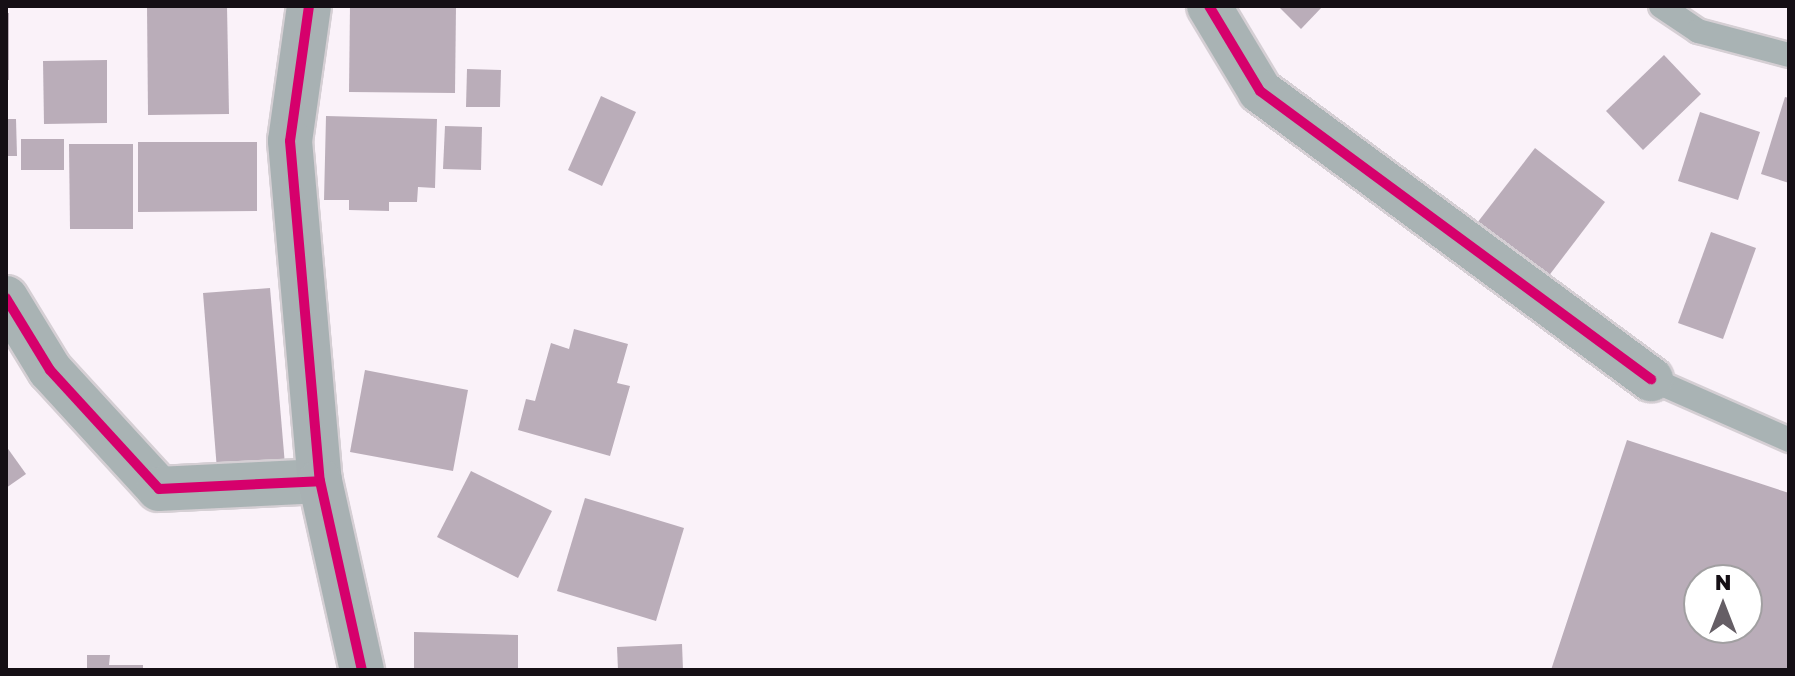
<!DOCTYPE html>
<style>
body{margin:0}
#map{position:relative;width:1795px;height:676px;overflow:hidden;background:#faf2f9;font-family:"Golos Text",sans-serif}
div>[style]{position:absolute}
.building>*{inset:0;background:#baadb9}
.roads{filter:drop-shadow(2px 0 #d5cfd4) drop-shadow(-2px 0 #d5cfd4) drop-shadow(0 2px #d5cfd4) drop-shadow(0 -2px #d5cfd4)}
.lane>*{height:24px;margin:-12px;padding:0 12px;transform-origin:12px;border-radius:12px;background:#a9b3b4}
.street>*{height:44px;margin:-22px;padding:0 22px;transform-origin:22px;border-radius:22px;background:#a9b3b4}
.secondary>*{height:44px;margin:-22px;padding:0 22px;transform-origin:22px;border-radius:22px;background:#a8b1b3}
.cycleway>*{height:10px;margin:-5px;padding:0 5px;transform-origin:5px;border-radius:5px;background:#d6006c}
span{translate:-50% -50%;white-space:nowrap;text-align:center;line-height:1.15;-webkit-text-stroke:7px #fff;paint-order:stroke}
.frame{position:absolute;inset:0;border:8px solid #150f15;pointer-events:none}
.north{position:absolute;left:1683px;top:564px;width:80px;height:80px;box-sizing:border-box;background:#fff;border:2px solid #a19fa1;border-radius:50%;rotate:0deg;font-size:22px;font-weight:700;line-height:32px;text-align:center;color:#150f15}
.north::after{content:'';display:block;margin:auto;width:28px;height:36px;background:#655e65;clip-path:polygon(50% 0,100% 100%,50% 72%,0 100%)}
</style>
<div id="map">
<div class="building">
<div style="clip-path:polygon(147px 6px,227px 6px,229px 114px,148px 115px)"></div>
<div style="clip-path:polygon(350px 6px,456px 6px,455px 93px,349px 92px)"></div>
<div style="clip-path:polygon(1278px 6px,1323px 6px,1301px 29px)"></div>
<div style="clip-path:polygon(6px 13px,9px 13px,9px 80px,6px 80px)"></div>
<div style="clip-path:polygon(1664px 55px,1701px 94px,1643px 150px,1606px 111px)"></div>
<div style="clip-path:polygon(107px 60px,107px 123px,44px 124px,43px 61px)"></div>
<div style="clip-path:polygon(467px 69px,501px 70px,500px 107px,466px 107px)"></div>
<div style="clip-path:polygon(601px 96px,636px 112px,602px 186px,568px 170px)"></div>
<div style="clip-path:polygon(1785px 97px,1789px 98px,1789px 183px,1761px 174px)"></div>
<div style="clip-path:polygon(1700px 112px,1760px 132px,1738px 200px,1678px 181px)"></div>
<div style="clip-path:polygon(326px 116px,437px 119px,435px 188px,418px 187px,417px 202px,389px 202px,389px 211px,349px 210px,349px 200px,324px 200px)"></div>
<div style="clip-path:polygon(6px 119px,16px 119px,17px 156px,6px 156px)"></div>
<div style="clip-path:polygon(445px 126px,482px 127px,481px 170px,443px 169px)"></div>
<div style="clip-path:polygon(21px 139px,64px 139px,64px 170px,21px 170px)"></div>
<div style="clip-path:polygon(138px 142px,257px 142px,257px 211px,138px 212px)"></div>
<div style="clip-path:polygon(69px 144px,133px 144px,133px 229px,70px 229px)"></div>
<div style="clip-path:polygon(1535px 148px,1605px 202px,1538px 290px,1467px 236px)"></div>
<div style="clip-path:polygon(1711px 232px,1756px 248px,1723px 339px,1678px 323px)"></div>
<div style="clip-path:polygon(270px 288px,285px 465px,217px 470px,203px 293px)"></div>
<div style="clip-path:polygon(574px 329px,628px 344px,617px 383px,630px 386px,610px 456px,518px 430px,526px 399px,535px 401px,551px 343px,569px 349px)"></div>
<div style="clip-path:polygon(365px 370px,468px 390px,453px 471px,350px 452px)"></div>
<div style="clip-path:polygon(evenodd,1627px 440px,1789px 493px,1789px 670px,1551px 670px,1627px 440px,1699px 580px,1747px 580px,1747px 628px,1699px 628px,1699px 580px)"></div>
<div style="clip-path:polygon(6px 446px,26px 474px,6px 488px)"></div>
<div style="clip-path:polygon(471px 471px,552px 511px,518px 578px,437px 537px)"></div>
<div style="clip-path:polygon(585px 498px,684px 528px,656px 621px,557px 591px)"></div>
<div style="clip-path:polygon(414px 632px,518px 635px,518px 670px,414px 670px)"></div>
<div style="clip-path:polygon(682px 644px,683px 670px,618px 670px,617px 647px)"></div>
<div style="clip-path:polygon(87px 655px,110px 655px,109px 665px,143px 665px,143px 670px,87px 670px)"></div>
</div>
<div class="roads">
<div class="lane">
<div style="left:1661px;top:6px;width:45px;rotate:34deg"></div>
<div style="left:1698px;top:31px;width:94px;rotate:14.8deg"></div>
<div style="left:1651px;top:379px;width:151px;rotate:23.8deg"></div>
</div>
<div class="street">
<div style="left:1209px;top:6px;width:99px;rotate:59deg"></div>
<div style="left:1260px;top:91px;width:486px;rotate:36.4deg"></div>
<div style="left:6px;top:298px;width:84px;rotate:58.6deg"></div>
<div style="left:50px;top:370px;width:161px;rotate:47.5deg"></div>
<div style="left:159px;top:489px;width:161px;rotate:-2.8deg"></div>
</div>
<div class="secondary">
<div style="left:309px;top:6px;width:136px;rotate:98deg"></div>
<div style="left:290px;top:141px;width:341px;rotate:85deg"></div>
<div style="left:320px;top:481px;width:194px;rotate:77.5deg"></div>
</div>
</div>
<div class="cycleway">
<div style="left:309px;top:6px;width:136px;rotate:98deg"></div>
<div style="left:290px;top:141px;width:341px;rotate:85deg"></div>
<div style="left:320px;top:481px;width:194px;rotate:77.5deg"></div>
<div style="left:1209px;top:6px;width:99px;rotate:59deg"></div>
<div style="left:1260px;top:91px;width:486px;rotate:36.4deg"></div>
<div style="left:6px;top:298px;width:84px;rotate:58.6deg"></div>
<div style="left:50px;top:370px;width:161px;rotate:47.5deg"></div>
<div style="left:159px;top:489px;width:161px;rotate:-2.8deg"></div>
</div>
<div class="frame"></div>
<div class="north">N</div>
</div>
